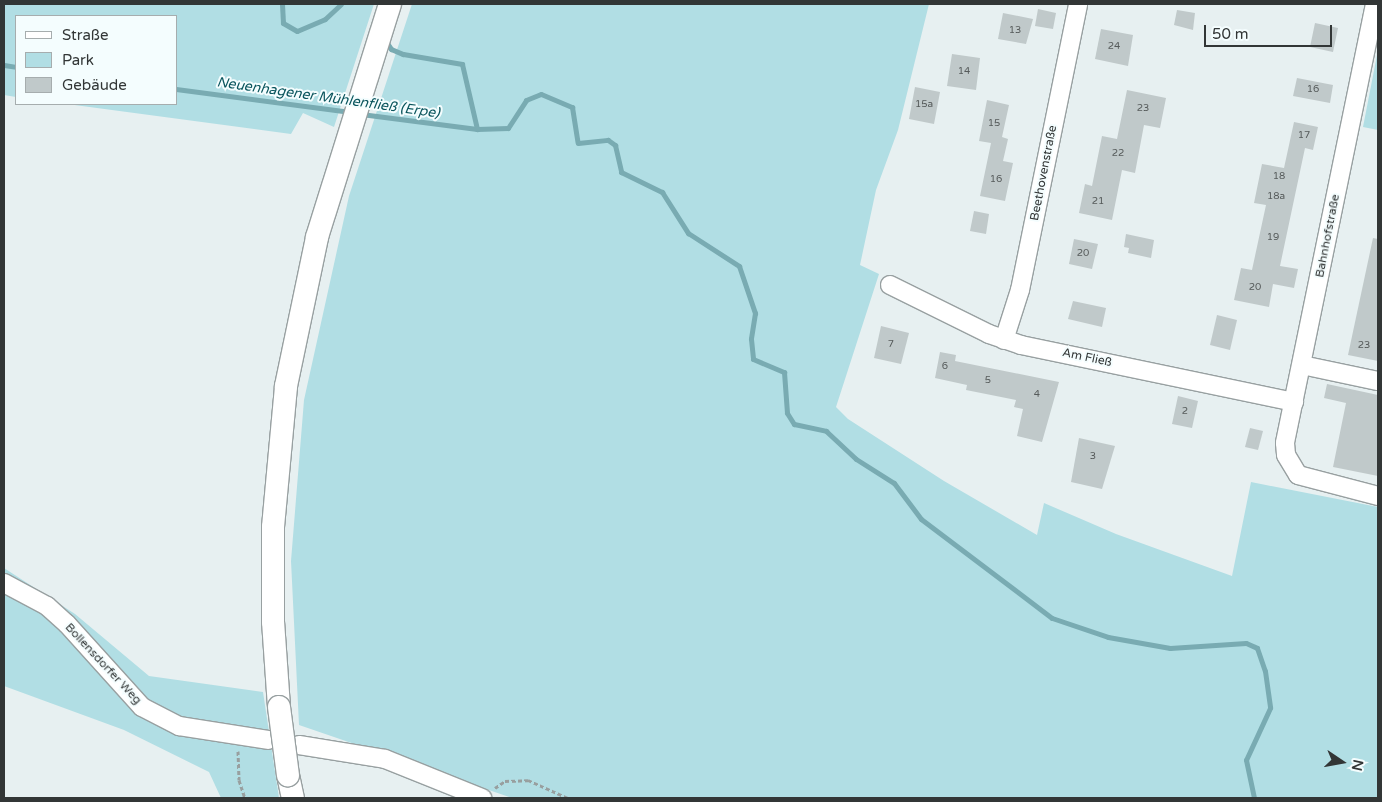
<!DOCTYPE html>
<meta charset="utf-8">
<style>
body{margin:0}
#map{position:relative;width:1382px;height:802px;overflow:hidden;background:#e7f0f1;font-family:"Varela Round",sans-serif}
div>[style]{position:absolute}
.green>*{inset:0;background:#b1dee4}
.stream>*{height:5px;margin:-2.5px;padding:0 2.5px;transform-origin:2.5px;border-radius:2.5px;background:#79abb2}
.building>*{inset:0;background:#c0c9ca}
.path>*{height:3px;margin-top:-1.5px;transform-origin:0;background:repeating-linear-gradient(90deg,#989f9f 0 4px,transparent 0 6.5px)}
.roads{filter:drop-shadow(1px 0 #98a0a1) drop-shadow(-1px 0 #98a0a1) drop-shadow(0 1px #98a0a1) drop-shadow(0 -1px #98a0a1)}
.minor>*{height:18px;margin:-9px;padding:0 9px;transform-origin:9px;border-radius:9px;background:#fff}
.major>*{height:22px;margin:-11px;padding:0 11px;transform-origin:11px;border-radius:11px;background:#fff}
.bridges{filter:drop-shadow(1px 0 #98a0a1) drop-shadow(-1px 0 #98a0a1) drop-shadow(0 1px #98a0a1) drop-shadow(0 -1px #98a0a1)}
.major-bridge>*{height:22px;margin:-11px;padding:0 11px;transform-origin:11px;border-radius:11px;background:#fff}
span{translate:-50% -50%;white-space:nowrap;text-align:center;line-height:1.15;-webkit-text-stroke:4px #f4fdfe;paint-order:stroke}
.number-label{font-size:10px;color:#565b5b}
.number-label span{-webkit-text-stroke-width:0}
.street-label{font-size:12px;color:#323636}
.water-label{font-size:14px;color:#0a555d;font-style:italic}
.frame{position:absolute;inset:0;border:5px solid #323636;pointer-events:none}
.legend{position:absolute;left:15px;top:15px;width:162px;height:90px;box-sizing:border-box;background:#f4fdfe;border:1px solid #a6adae;margin:0;padding:6px 9px;list-style:none;font-size:15px;color:#323636}
.legend li{display:flex;align-items:center;gap:10px;height:25px}
.legend b{width:25px;border:1px solid #a6adae}
.north{position:absolute;left:1317px;top:737px;width:50px;height:50px;-webkit-text-stroke:4px #f4fdfe;paint-order:stroke;rotate:102deg;font-size:14px;font-weight:700;line-height:20px;text-align:center;color:#323636}
.north::after{content:'';display:block;margin:auto;width:18px;height:22px;background:#323636;clip-path:polygon(50% 0,100% 100%,50% 72%,0 100%)}
.scale{position:absolute;left:1204px;top:25px;width:128px;height:22px;box-sizing:border-box;border:2px solid #323636;border-top:0;padding-left:6px;font-size:15px;line-height:18px;white-space:nowrap;color:#323636;-webkit-text-stroke:4px #f4fdfe;paint-order:stroke}
</style>
<div id="map">
<div class="green">
<div style="clip-path:polygon(4px 4px,374px 4px,334px 127px,303px 113px,291px 134px,67px 104px,176px 104px,176px 16px,16px 16px,16px 97px,4px 95px)"></div>
<div style="clip-path:polygon(412px 4px,929px 4px,898px 130px,876px 190px,860px 265px,879px 274px,836px 407px,848px 419px,944px 481px,1037px 535px,1044px 503px,1116px 534px,1232px 576px,1251px 482px,1378px 507px,1378px 798px,512px 798px,299px 725px,291px 561px,304px 400px,349px 196px)"></div>
<div style="clip-path:polygon(1378px 50px,1378px 130px,1363px 127px)"></div>
<div style="clip-path:polygon(4px 568px,75px 614px,149px 676px,263px 692px,279px 798px,221px 798px,209px 772px,124px 730px,4px 686px)"></div>
</div>
<div class="stream">
<div style="left:282px;top:4px;width:19px;rotate:87deg"></div>
<div style="left:283px;top:23px;width:16px;rotate:30deg"></div>
<div style="left:297px;top:31px;width:30px;rotate:-23deg"></div>
<div style="left:325px;top:19px;width:22px;rotate:-43deg"></div>
<div style="left:385px;top:40px;width:11px;rotate:56deg"></div>
<div style="left:391px;top:49px;width:13px;rotate:23deg"></div>
<div style="left:403px;top:54px;width:60px;rotate:9.6deg"></div>
<div style="left:462px;top:64px;width:67px;rotate:77deg"></div>
<div style="left:477px;top:129px;width:31px;rotate:-2deg"></div>
<div style="left:508px;top:128px;width:33px;rotate:-57deg"></div>
<div style="left:526px;top:100px;width:16px;rotate:-22deg"></div>
<div style="left:541px;top:94px;width:34px;rotate:23deg"></div>
<div style="left:572px;top:107px;width:36px;rotate:81deg"></div>
<div style="left:578px;top:143px;width:30px;rotate:-6deg"></div>
<div style="left:608px;top:140px;width:9px;rotate:36deg"></div>
<div style="left:615px;top:145px;width:28px;rotate:77deg"></div>
<div style="left:621px;top:172px;width:46px;rotate:26deg"></div>
<div style="left:662px;top:192px;width:49px;rotate:57.6deg"></div>
<div style="left:688px;top:233px;width:61px;rotate:32.9deg"></div>
<div style="left:739px;top:266px;width:50px;rotate:71.2deg"></div>
<div style="left:755px;top:313px;width:26px;rotate:99deg"></div>
<div style="left:751px;top:339px;width:20px;rotate:84deg"></div>
<div style="left:753px;top:359px;width:34px;rotate:23deg"></div>
<div style="left:784px;top:372px;width:41px;rotate:85.8deg"></div>
<div style="left:787px;top:413px;width:13px;rotate:58deg"></div>
<div style="left:794px;top:424px;width:33px;rotate:12deg"></div>
<div style="left:826px;top:431px;width:41px;rotate:43deg"></div>
<div style="left:856px;top:459px;width:45px;rotate:32.3deg"></div>
<div style="left:894px;top:483px;width:45px;rotate:53.1deg"></div>
<div style="left:921px;top:519px;width:164px;rotate:37.1deg"></div>
<div style="left:1052px;top:618px;width:59px;rotate:18.7deg"></div>
<div style="left:1108px;top:637px;width:63px;rotate:10.1deg"></div>
<div style="left:1170px;top:648px;width:76px;rotate:-3.8deg"></div>
<div style="left:1246px;top:643px;width:12px;rotate:24deg"></div>
<div style="left:1257px;top:648px;width:24px;rotate:71deg"></div>
<div style="left:1265px;top:671px;width:37px;rotate:82deg"></div>
<div style="left:1270px;top:708px;width:57px;rotate:114.8deg"></div>
<div style="left:1246px;top:760px;width:39px;rotate:78deg"></div>
<div style="left:4px;top:65px;width:12px;rotate:9deg"></div>
<div style="left:176px;top:89px;width:176px;rotate:7.5deg"></div>
<div style="left:361px;top:114px;width:117px;rotate:7.4deg"></div>
</div>
<div class="building">
<div style="clip-path:polygon(1038px 9px,1056px 13px,1053px 29px,1035px 26px)"></div>
<div style="clip-path:polygon(1177px 10px,1195px 13px,1193px 30px,1174px 25px)"></div>
<div style="clip-path:polygon(1003px 13px,1033px 19px,1026px 44px,998px 39px)"></div>
<div style="clip-path:polygon(1315px 23px,1338px 28px,1333px 52px,1310px 47px)"></div>
<div style="clip-path:polygon(1101px 29px,1133px 35px,1128px 66px,1095px 59px)"></div>
<div style="clip-path:polygon(952px 54px,980px 58px,976px 90px,947px 86px)"></div>
<div style="clip-path:polygon(1297px 78px,1333px 85px,1330px 103px,1293px 96px)"></div>
<div style="clip-path:polygon(915px 87px,940px 92px,934px 124px,909px 119px)"></div>
<div style="clip-path:polygon(1127px 90px,1166px 98px,1160px 128px,1144px 125px,1135px 173px,1122px 170px,1112px 220px,1079px 213px,1085px 184px,1092px 186px,1102px 136px,1117px 139px)"></div>
<div style="clip-path:polygon(987px 100px,1009px 105px,1002px 137px,1008px 139px,1003px 161px,1013px 163px,1005px 201px,980px 196px,991px 143px,979px 141px)"></div>
<div style="clip-path:polygon(1294px 122px,1318px 127px,1313px 150px,1305px 148px,1280px 266px,1298px 269px,1294px 288px,1273px 284px,1269px 307px,1234px 300px,1241px 268px,1252px 270px,1266px 205px,1254px 203px,1262px 164px,1284px 168px)"></div>
<div style="clip-path:polygon(974px 211px,989px 214px,986px 234px,970px 231px)"></div>
<div style="clip-path:polygon(1126px 234px,1154px 240px,1151px 258px,1128px 253px,1129px 248px,1124px 247px)"></div>
<div style="clip-path:polygon(1373px 238px,1378px 239px,1378px 361px,1348px 355px)"></div>
<div style="clip-path:polygon(1074px 239px,1098px 244px,1092px 269px,1069px 264px)"></div>
<div style="clip-path:polygon(1073px 301px,1106px 308px,1102px 327px,1068px 319px)"></div>
<div style="clip-path:polygon(1217px 315px,1237px 320px,1230px 350px,1210px 345px)"></div>
<div style="clip-path:polygon(881px 326px,909px 333px,901px 364px,874px 358px)"></div>
<div style="clip-path:polygon(940px 352px,956px 355px,955px 361px,1059px 382px,1042px 442px,1017px 436px,1023px 409px,1014px 407px,1016px 400px,966px 390px,967px 385px,935px 378px)"></div>
<div style="clip-path:polygon(1327px 384px,1378px 395px,1378px 476px,1333px 467px,1346px 403px,1324px 398px)"></div>
<div style="clip-path:polygon(1178px 396px,1198px 401px,1192px 428px,1172px 424px)"></div>
<div style="clip-path:polygon(1250px 428px,1263px 431px,1258px 450px,1245px 447px)"></div>
<div style="clip-path:polygon(1079px 438px,1115px 446px,1102px 489px,1071px 482px)"></div>
</div>
<div class="path">
<div style="left:238px;top:751px;width:29px;rotate:88deg"></div>
<div style="left:239px;top:780px;width:19px;rotate:72deg"></div>
<div style="left:495px;top:788px;width:12px;rotate:-35deg"></div>
<div style="left:505px;top:781px;width:23px;rotate:-2deg"></div>
<div style="left:528px;top:780px;width:44px;rotate:24.2deg"></div>
</div>
<div class="roads">
<div class="minor">
<div style="left:1375px;top:4px;width:448px;rotate:101.6deg"></div>
<div style="left:1285px;top:443px;width:12px;rotate:85deg"></div>
<div style="left:1286px;top:455px;width:23px;rotate:59deg"></div>
<div style="left:1298px;top:475px;width:83px;rotate:14.7deg"></div>
<div style="left:890px;top:285px;width:110px;rotate:26.3deg"></div>
<div style="left:989px;top:334px;width:34px;rotate:19deg"></div>
<div style="left:1021px;top:345px;width:279px;rotate:11.8deg"></div>
<div style="left:1004px;top:340px;width:52px;rotate:-72.3deg"></div>
<div style="left:1020px;top:290px;width:292px;rotate:-78.5deg"></div>
<div style="left:1302px;top:365px;width:78px;rotate:11.9deg"></div>
<div style="left:4px;top:583px;width:49px;rotate:28.1deg"></div>
<div style="left:47px;top:606px;width:27px;rotate:42deg"></div>
<div style="left:67px;top:624px;width:112px;rotate:47.9deg"></div>
<div style="left:142px;top:707px;width:42px;rotate:27.2deg"></div>
<div style="left:179px;top:726px;width:90px;rotate:8.9deg"></div>
<div style="left:299px;top:745px;width:87px;rotate:9.2deg"></div>
<div style="left:385px;top:759px;width:105px;rotate:21.9deg"></div>
</div>
<div class="major">
<div style="left:279px;top:707px;width:85px;rotate:-94deg"></div>
<div style="left:273px;top:622px;width:95px;rotate:-90deg"></div>
<div style="left:273px;top:527px;width:142px;rotate:-84.7deg"></div>
<div style="left:286px;top:386px;width:152px;rotate:-78.2deg"></div>
<div style="left:317px;top:237px;width:244px;rotate:-72.6deg"></div>
<div style="left:288px;top:775px;width:24px;rotate:78deg"></div>
</div>
</div>
<div class="bridges">
<div class="major-bridge">
<div style="left:279px;top:707px;width:69px;rotate:82.5deg"></div>
</div>
</div>
<div class="number-label">
<span style="left:1015px;top:31px">13</span>
<span style="left:1114px;top:47px">24</span>
<span style="left:964px;top:72px">14</span>
<span style="left:1313px;top:90px">16</span>
<span style="left:924px;top:105px">15a</span>
<span style="left:1143px;top:109px">23</span>
<span style="left:994px;top:124px">15</span>
<span style="left:1304px;top:136px">17</span>
<span style="left:1118px;top:154px">22</span>
<span style="left:1279px;top:177px">18</span>
<span style="left:996px;top:180px">16</span>
<span style="left:1276px;top:197px">18a</span>
<span style="left:1098px;top:202px">21</span>
<span style="left:1273px;top:238px">19</span>
<span style="left:1083px;top:254px">20</span>
<span style="left:1255px;top:288px">20</span>
<span style="left:891px;top:345px">7</span>
<span style="left:1364px;top:346px">23</span>
<span style="left:945px;top:367px">6</span>
<span style="left:988px;top:381px">5</span>
<span style="left:1037px;top:395px">4</span>
<span style="left:1185px;top:412px">2</span>
<span style="left:1093px;top:457px">3</span>
</div>
<div class="street-label">
<span style="left:1044px;top:173px;rotate:-79deg">Beethovenstraße</span>
<span style="left:1328px;top:236px;rotate:-79deg">Bahnhofstraße</span>
<span style="left:1087px;top:358px;rotate:12deg">Am Fließ</span>
<span style="left:103px;top:664px;rotate:47deg">Bollensdorfer Weg</span>
</div>
<div class="water-label">
<span style="left:328px;top:98px;rotate:8deg">Neuenhagener Mühlenfließ (Erpe)</span>
</div>
<div class="frame"></div>
<ul class="legend">
<li><b style="height:6px;background:#fff"></b>Straße</li>
<li><b style="height:14px;background:#b1dee4"></b>Park</li>
<li><b style="height:14px;background:#c0c9ca"></b>Gebäude</li>
</ul>
<div class="north">N</div>
<div class="scale">50 m</div>
</div>
